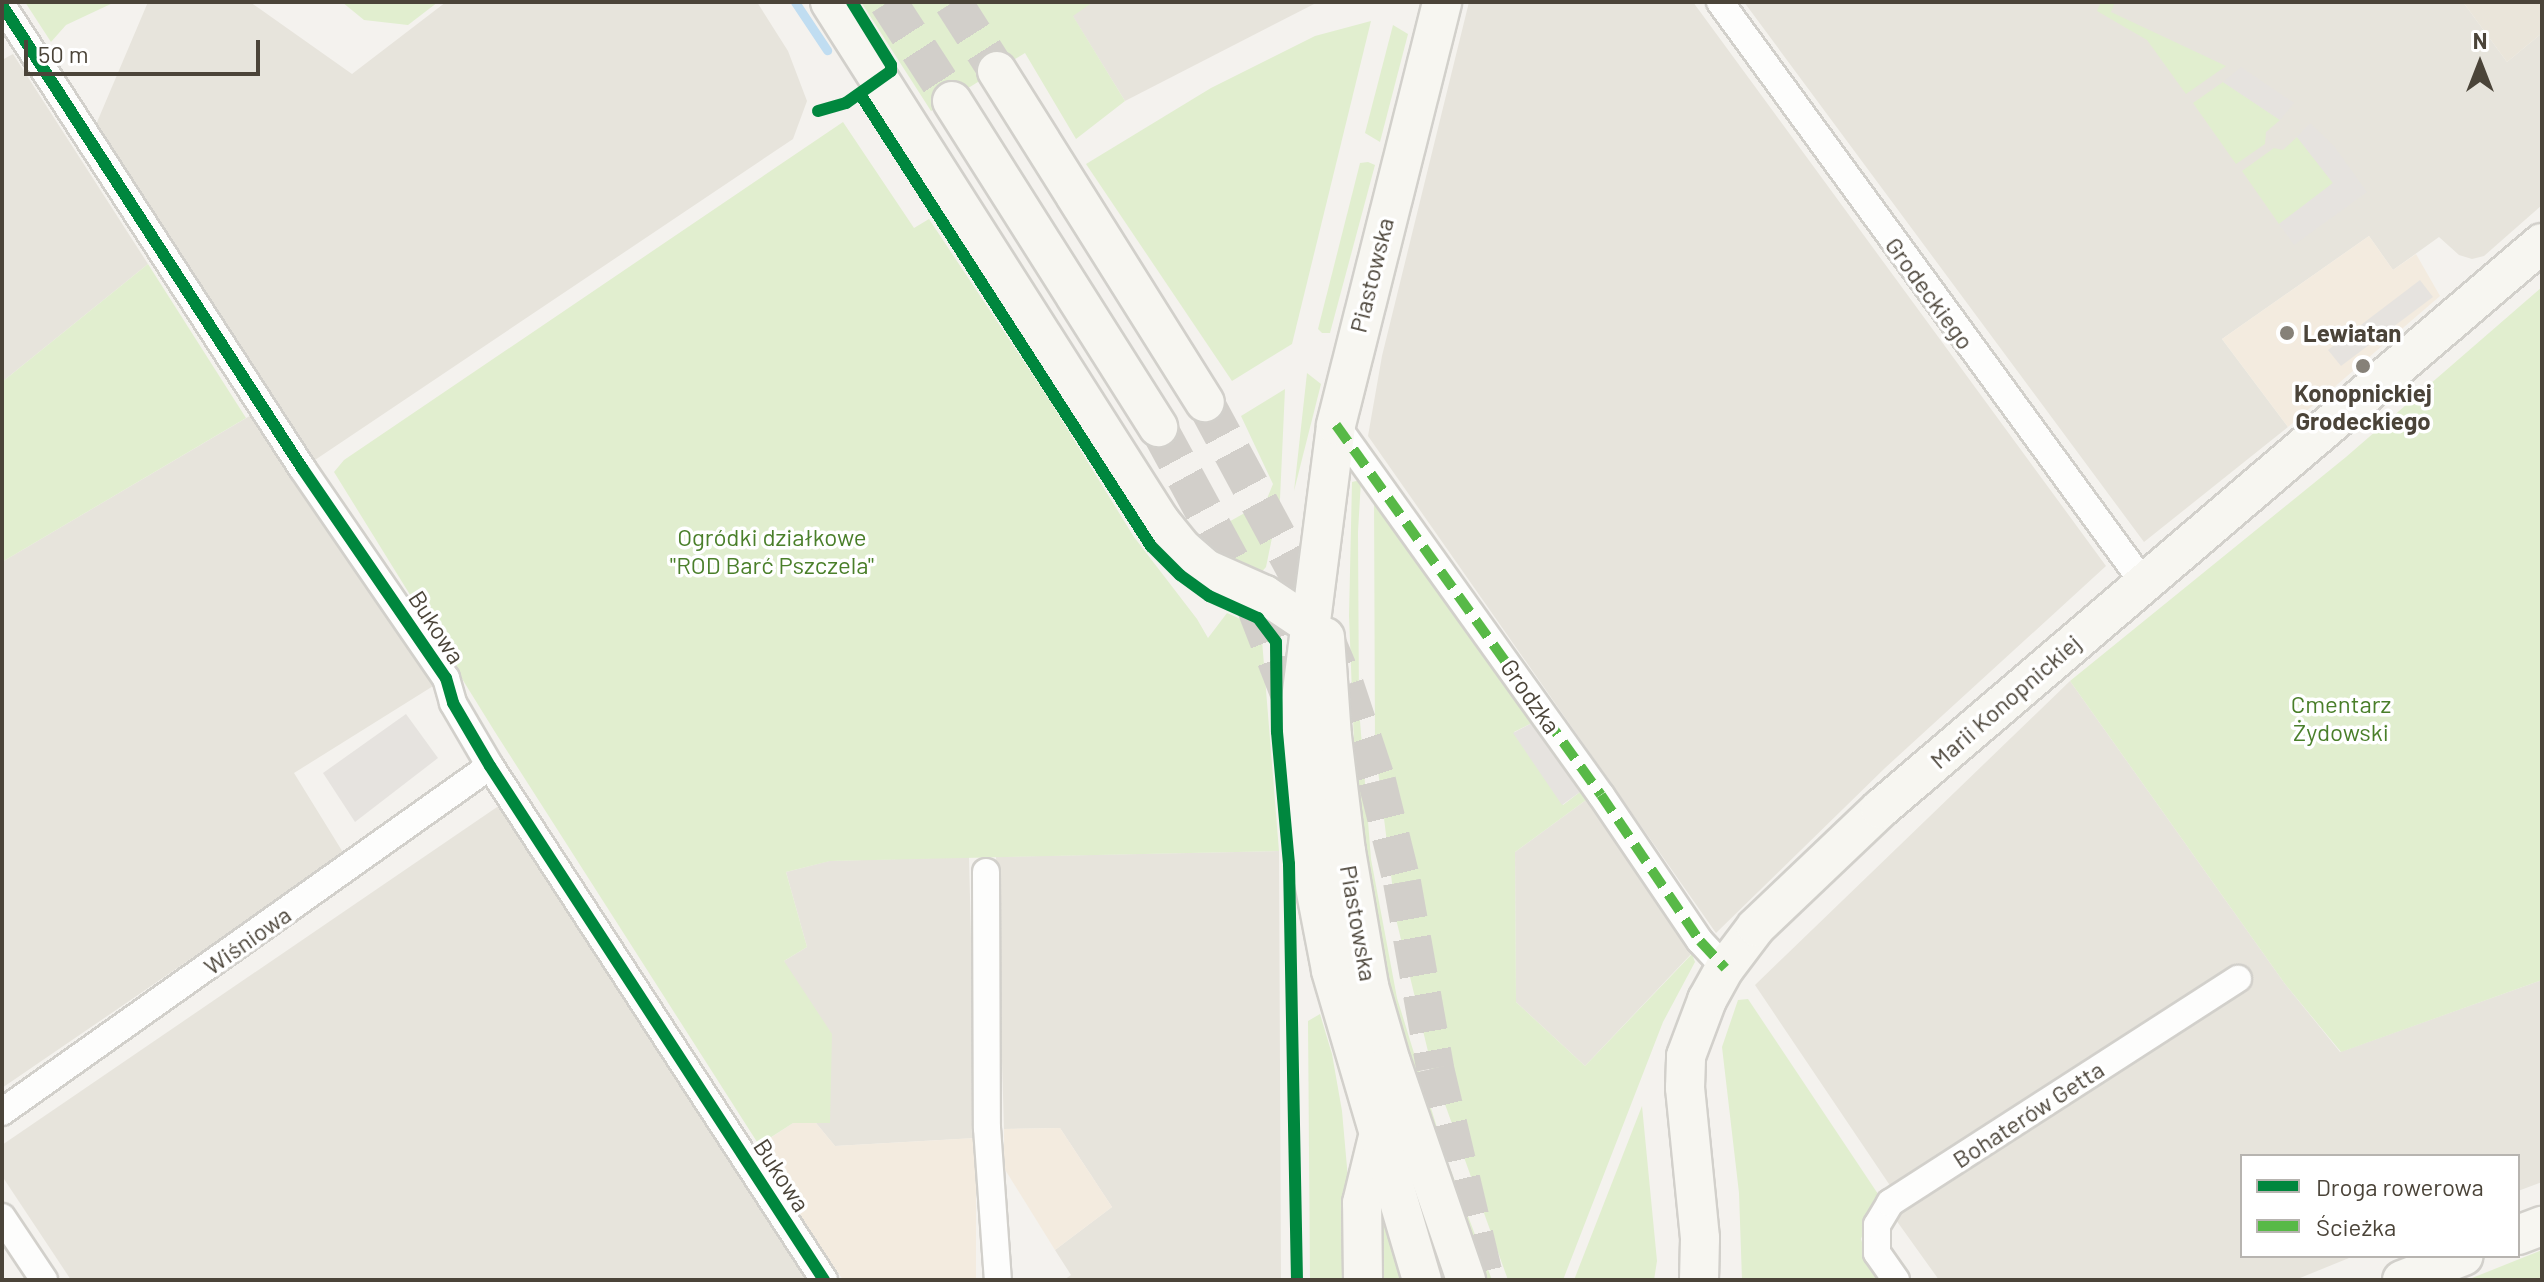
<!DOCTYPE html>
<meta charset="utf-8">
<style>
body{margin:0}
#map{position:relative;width:2544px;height:1282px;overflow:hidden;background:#f4f2ee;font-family:Barlow,sans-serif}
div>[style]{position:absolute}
.residential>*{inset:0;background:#e7e4dc}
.commercial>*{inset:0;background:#f3ebdf}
.education>*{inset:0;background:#eae5da}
.green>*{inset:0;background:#e1eecf}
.parking>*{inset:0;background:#e6e3df}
.stream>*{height:9px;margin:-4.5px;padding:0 4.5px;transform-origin:4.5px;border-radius:4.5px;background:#c0ddf1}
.secondary-tunnel>*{height:38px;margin-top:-19px;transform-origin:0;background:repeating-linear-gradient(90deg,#d2cfca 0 38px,transparent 0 57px)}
.roads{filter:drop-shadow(2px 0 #d2d0cb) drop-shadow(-2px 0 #d2d0cb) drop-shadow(0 2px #d2d0cb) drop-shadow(0 -2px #d2d0cb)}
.street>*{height:26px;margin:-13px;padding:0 13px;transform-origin:13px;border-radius:13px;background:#fdfdfc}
.secondary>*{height:38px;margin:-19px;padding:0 19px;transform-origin:19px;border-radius:19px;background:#f7f6f1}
.quiet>*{height:10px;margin-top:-5px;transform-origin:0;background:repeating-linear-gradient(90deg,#58b947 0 20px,transparent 0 30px)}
.cycleway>*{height:12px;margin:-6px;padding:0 6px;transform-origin:6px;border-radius:6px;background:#00873e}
.dots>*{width:22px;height:22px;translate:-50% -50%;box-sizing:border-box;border:4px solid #fff;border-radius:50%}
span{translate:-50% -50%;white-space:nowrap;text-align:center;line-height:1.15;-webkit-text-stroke:7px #fff;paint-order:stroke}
.street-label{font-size:24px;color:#4b4439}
.poi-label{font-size:24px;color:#4b4439;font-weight:700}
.left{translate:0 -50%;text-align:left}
.park-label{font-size:24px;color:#4a7f2a}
.frame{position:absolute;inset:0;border:4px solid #4b4439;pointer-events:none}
.legend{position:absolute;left:2240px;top:1154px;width:280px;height:104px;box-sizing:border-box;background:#fff;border:2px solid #b7b4b0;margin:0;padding:10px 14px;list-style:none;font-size:24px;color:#4b4439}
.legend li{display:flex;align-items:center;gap:16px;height:40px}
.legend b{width:40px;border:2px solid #b7b4b0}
.north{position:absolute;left:2440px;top:24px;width:80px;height:80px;-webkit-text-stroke:6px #fff;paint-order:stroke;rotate:0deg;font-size:22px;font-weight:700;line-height:32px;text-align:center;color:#4b4439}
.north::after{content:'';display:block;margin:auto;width:28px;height:36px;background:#4b4439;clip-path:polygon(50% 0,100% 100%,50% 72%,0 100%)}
.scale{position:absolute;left:24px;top:40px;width:236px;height:36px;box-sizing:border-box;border:4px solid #4b4439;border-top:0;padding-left:10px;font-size:24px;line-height:28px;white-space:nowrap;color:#4b4439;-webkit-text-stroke:6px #fff;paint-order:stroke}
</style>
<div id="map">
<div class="residential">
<div style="clip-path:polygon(148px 2px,250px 2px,352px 74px,446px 2px,757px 2px,788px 51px,807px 101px,793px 139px,303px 468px,446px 678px,294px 773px,344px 854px,2px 1088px,2px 562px,263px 408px,89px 141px)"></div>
<div style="clip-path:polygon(1093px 2px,1318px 2px,1125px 101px,1072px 15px)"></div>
<div style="clip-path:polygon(1469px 2px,1693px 2px,2106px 566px,1885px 768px,1716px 933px,1368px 436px,1382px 356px)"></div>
<div style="clip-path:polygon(1744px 2px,2463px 2px,2507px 62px,2542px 33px,2542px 205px,2484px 256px,2472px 259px,2459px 255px,2439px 237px,2393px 270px,2369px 236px,2222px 339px,2288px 427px,2144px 542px)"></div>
<div style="clip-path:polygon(13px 54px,148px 264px,2px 382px,2px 60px)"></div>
<div style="clip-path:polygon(2070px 681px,2285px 984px,2340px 1052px,2542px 980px,2542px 1182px,2518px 1191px,2518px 1156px,2242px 1156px,2242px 1256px,2354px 1256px,2295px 1280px,1939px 1280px,1896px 1220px,1891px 1187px,1755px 985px)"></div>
<div style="clip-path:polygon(1586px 800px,1693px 952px,1585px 1066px,1516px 1002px,1515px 852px)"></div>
<div style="clip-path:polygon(500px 805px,809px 1280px,71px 1280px,2px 1176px,2px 1145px)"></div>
<div style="clip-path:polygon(1279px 851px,1281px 1280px,1064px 1280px,1071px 1275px,1055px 1250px,1112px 1207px,1060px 1128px,1004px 1129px,996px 857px)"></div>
<div style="clip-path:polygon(969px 857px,976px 1138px,835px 1146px,816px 1123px,830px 1123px,784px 961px,807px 947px,786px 872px,829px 861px)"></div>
</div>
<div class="commercial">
<div style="clip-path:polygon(2369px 236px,2393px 270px,2416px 254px,2440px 296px,2288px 427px,2222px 339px)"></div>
<div style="clip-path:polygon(793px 1123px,816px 1123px,835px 1146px,976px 1138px,976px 1280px,843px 1280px,755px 1148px)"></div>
<div style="clip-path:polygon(1060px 1128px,1112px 1207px,1055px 1250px,1004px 1168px,1004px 1129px)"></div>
</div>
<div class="education">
<div style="clip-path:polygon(2463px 2px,2542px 2px,2542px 33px,2507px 62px)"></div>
</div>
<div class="green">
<div style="clip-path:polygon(25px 2px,115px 2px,66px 25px,51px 42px)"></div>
<div style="clip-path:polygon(342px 2px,438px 2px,408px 25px,364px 20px)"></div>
<div style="clip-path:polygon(861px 2px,1093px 2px,1073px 16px,1125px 101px,1076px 139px,1025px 53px,931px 111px)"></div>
<div style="clip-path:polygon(2101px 2px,2115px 2px,2111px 12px,2226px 66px,2186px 94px,2147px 40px,2097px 11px)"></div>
<div style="clip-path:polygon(1371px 21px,1292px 344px,1232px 381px,1086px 164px,1211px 88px,1315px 36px)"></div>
<div style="clip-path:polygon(1393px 25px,1408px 34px,1380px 142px,1365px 133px)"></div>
<div style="clip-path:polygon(2223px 82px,2280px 120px,2266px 132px,2265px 144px,2236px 164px,2193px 103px)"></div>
<div style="clip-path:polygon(843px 122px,914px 228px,929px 219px,1050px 401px,1134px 537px,1197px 619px,1208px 638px,1227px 613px,1245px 621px,1262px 640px,1279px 851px,830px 861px,786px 872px,807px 947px,784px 961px,832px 1034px,830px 1123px,793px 1123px,759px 1145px,495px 732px,334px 472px,344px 460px)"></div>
<div style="clip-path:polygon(2297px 137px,2333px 183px,2279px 224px,2242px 171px,2274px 148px,2283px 150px)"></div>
<div style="clip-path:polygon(1368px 162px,1375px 165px,1330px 333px,1322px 333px,1318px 329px,1360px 163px)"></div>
<div style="clip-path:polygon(148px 264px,246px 418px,2px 562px,2px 382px)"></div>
<div style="clip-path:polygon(2542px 287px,2542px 980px,2341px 1052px,2285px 984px,2070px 681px,2346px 457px)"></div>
<div style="clip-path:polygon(1307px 373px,1321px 384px,1294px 491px)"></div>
<div style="clip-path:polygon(1285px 389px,1280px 499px,1266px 567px,1258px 576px,1193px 542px,1266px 501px,1273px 484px,1241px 416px)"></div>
<div style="clip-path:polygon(1361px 480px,1358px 532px,1359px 708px,1371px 859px,1397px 998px,1447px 1160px,1492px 1280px,1482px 1280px,1411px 1077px,1375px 935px,1355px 770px,1349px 616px,1352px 482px)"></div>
<div style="clip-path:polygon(1374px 495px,1532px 723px,1514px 732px,1563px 805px,1580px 792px,1586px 800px,1515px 852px,1516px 1002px,1585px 1066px,1692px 954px,1695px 962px,1663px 1022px,1563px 1280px,1508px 1280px,1432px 1068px,1397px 923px,1375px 746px)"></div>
<div style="clip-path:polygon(1748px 999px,1884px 1203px,1869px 1218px,1861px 1239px,1867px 1257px,1883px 1280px,1742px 1280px,1739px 1193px,1722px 1047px,1738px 1000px)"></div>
<div style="clip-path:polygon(1320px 1014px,1332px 1054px,1342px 1111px,1349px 1190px,1344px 1280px,1310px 1280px,1308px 1021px)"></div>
<div style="clip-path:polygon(1642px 1106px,1657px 1261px,1654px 1280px,1574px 1280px)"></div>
<div style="clip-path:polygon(1377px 1191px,1405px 1280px,1374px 1280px)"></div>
<div style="clip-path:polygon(2542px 1250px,2542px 1280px,2467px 1280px)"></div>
</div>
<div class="parking">
<div style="clip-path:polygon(2241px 67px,2294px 103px,2280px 120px,2223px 82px)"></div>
<div style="clip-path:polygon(2310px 123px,2334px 146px,2367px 192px,2294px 245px,2279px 224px,2333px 183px,2297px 137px)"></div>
<div style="clip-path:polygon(2420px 280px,2433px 297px,2341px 366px,2328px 350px)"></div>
<div style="clip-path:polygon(406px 714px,438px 758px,355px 822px,323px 773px)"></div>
<div style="clip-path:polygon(1532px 723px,1580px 792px,1562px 805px,1513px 733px)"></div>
</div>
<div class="stream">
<div style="left:795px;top:2px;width:58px;rotate:56.3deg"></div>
</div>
<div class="secondary-tunnel">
<div style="left:888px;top:2px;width:118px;rotate:57.1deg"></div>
<div style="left:953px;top:2px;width:82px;rotate:57.5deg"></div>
<div style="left:1205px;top:402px;width:202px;rotate:61.7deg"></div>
<div style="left:1301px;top:580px;width:114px;rotate:67.3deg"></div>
<div style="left:1345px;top:685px;width:101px;rotate:71.6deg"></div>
<div style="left:1377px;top:781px;width:104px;rotate:76.1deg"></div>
<div style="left:1402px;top:882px;width:189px;rotate:79.9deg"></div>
<div style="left:1435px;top:1068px;width:218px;rotate:76.7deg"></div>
<div style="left:1158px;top:427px;width:204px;rotate:61.5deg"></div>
<div style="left:1255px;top:606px;width:130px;rotate:68.8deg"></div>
</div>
<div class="roads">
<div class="street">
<div style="left:1720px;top:2px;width:718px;rotate:53.9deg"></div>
<div style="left:2px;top:5px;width:552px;rotate:57.06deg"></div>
<div style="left:302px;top:468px;width:255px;rotate:55.6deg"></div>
<div style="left:446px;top:678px;width:26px;rotate:74deg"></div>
<div style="left:453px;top:703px;width:73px;rotate:59.6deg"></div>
<div style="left:490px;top:766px;width:613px;rotate:56.98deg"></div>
<div style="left:1336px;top:425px;width:455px;rotate:54.4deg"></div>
<div style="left:1601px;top:795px;width:176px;rotate:55.9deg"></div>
<div style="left:1700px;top:941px;width:37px;rotate:47deg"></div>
<div style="left:986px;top:872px;width:256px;rotate:89.8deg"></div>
<div style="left:987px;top:1128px;width:152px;rotate:85.9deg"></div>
<div style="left:2px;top:1112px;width:598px;rotate:-35.34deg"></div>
<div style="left:2px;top:1217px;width:76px;rotate:56.3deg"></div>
<div style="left:1896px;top:1280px;width:33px;rotate:-125deg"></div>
<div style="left:1877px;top:1253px;width:28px;rotate:-90deg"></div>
<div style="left:1877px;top:1225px;width:26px;rotate:-59deg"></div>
<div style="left:1890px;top:1203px;width:414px;rotate:-32.8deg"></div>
</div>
<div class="secondary">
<div style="left:830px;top:2px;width:615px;rotate:57.55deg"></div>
<div style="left:1160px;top:521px;width:35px;rotate:51deg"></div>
<div style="left:1182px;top:548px;width:32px;rotate:41deg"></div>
<div style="left:1206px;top:569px;width:64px;rotate:23.8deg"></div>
<div style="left:1265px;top:595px;width:54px;rotate:33.7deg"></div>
<div style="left:997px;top:71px;width:391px;rotate:57.9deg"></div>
<div style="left:952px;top:101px;width:386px;rotate:57.7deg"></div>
<div style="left:1325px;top:637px;width:99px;rotate:86deg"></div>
<div style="left:1332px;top:736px;width:116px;rotate:83.1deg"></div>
<div style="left:1346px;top:851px;width:137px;rotate:80.3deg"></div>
<div style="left:1369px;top:986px;width:79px;rotate:73.9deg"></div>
<div style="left:1391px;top:1062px;width:231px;rotate:71deg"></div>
<div style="left:2518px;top:1235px;width:26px;rotate:-21deg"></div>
<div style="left:1363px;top:1280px;width:77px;rotate:-90.7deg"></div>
<div style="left:1362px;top:1203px;width:64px;rotate:-76.4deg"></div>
<div style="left:1422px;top:1280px;width:323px;rotate:-106.4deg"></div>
<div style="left:1331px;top:970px;width:101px;rotate:-100.9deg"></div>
<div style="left:1312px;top:871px;width:164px;rotate:-94.2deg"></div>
<div style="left:1300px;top:707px;width:284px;rotate:-82.7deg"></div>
<div style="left:1336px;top:425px;width:436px;rotate:-75.9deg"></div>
<div style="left:1699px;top:1280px;width:42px;rotate:-88.6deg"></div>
<div style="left:1700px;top:1238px;width:151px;rotate:-95.7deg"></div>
<div style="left:1685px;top:1088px;width:32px;rotate:-88deg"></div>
<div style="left:1686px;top:1056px;width:60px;rotate:-69.4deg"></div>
<div style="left:1707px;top:1000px;width:37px;rotate:-61deg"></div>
<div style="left:1725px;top:968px;width:51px;rotate:-52.9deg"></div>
<div style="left:1756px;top:927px;width:171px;rotate:-43.6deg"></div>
<div style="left:1880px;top:809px;width:871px;rotate:-40.53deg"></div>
<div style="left:2402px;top:1280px;width:66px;rotate:-21.2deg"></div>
</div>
</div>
<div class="quiet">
<div style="left:1336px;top:425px;width:455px;rotate:54.4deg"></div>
<div style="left:1601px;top:795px;width:176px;rotate:55.9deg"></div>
<div style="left:1700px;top:941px;width:37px;rotate:47deg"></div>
</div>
<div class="cycleway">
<div style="left:2px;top:5px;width:552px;rotate:57.06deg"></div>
<div style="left:302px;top:468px;width:255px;rotate:55.6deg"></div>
<div style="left:446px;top:678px;width:26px;rotate:74deg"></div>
<div style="left:453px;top:703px;width:73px;rotate:59.6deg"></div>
<div style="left:490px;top:766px;width:613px;rotate:56.98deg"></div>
<div style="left:860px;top:94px;width:538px;rotate:57.23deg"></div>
<div style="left:1151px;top:546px;width:41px;rotate:45deg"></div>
<div style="left:1180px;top:575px;width:36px;rotate:36deg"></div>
<div style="left:1209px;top:596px;width:54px;rotate:24.2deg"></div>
<div style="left:1258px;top:618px;width:30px;rotate:53deg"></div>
<div style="left:1276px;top:642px;width:90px;rotate:89.4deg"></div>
<div style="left:1277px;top:732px;width:133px;rotate:84.8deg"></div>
<div style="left:1289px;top:864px;width:416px;rotate:88.9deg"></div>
<div style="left:818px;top:111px;width:29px;rotate:-16deg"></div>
<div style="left:846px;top:103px;width:55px;rotate:-35.4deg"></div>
<div style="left:891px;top:71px;width:6px;rotate:-90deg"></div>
<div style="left:891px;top:65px;width:74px;rotate:-121.8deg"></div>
</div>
<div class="dots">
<div style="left:2287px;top:333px;background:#868178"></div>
<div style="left:2363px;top:366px;background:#868178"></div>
</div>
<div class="street-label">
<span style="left:1371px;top:275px;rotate:-76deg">Piastowska</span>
<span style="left:1930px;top:293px;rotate:54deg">Grodeckiego</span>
<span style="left:437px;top:627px;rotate:57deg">Bukowa</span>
<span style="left:1531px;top:696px;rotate:55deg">Grodzka</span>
<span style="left:2005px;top:701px;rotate:-41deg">Marii Konopnickiej</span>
<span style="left:1359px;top:923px;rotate:80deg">Piastowska</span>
<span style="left:247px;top:940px;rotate:-35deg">Wiśniowa</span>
<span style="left:2028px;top:1114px;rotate:-33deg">Bohaterów Getta</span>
<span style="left:782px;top:1175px;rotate:57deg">Bukowa</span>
</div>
<div class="poi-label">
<span class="left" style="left:2303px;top:333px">Lewiatan</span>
<span style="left:2363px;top:407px">Konopnickiej<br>Grodeckiego</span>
</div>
<div class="park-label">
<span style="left:772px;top:551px">Ogródki działkowe<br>"ROD Barć Pszczela"</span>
<span style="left:2341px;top:718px">Cmentarz<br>Żydowski</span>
</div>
<div class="frame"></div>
<ul class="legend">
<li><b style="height:10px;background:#00873e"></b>Droga rowerowa</li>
<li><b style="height:10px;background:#58b947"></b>Ścieżka</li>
</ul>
<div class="north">N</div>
<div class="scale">50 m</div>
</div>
